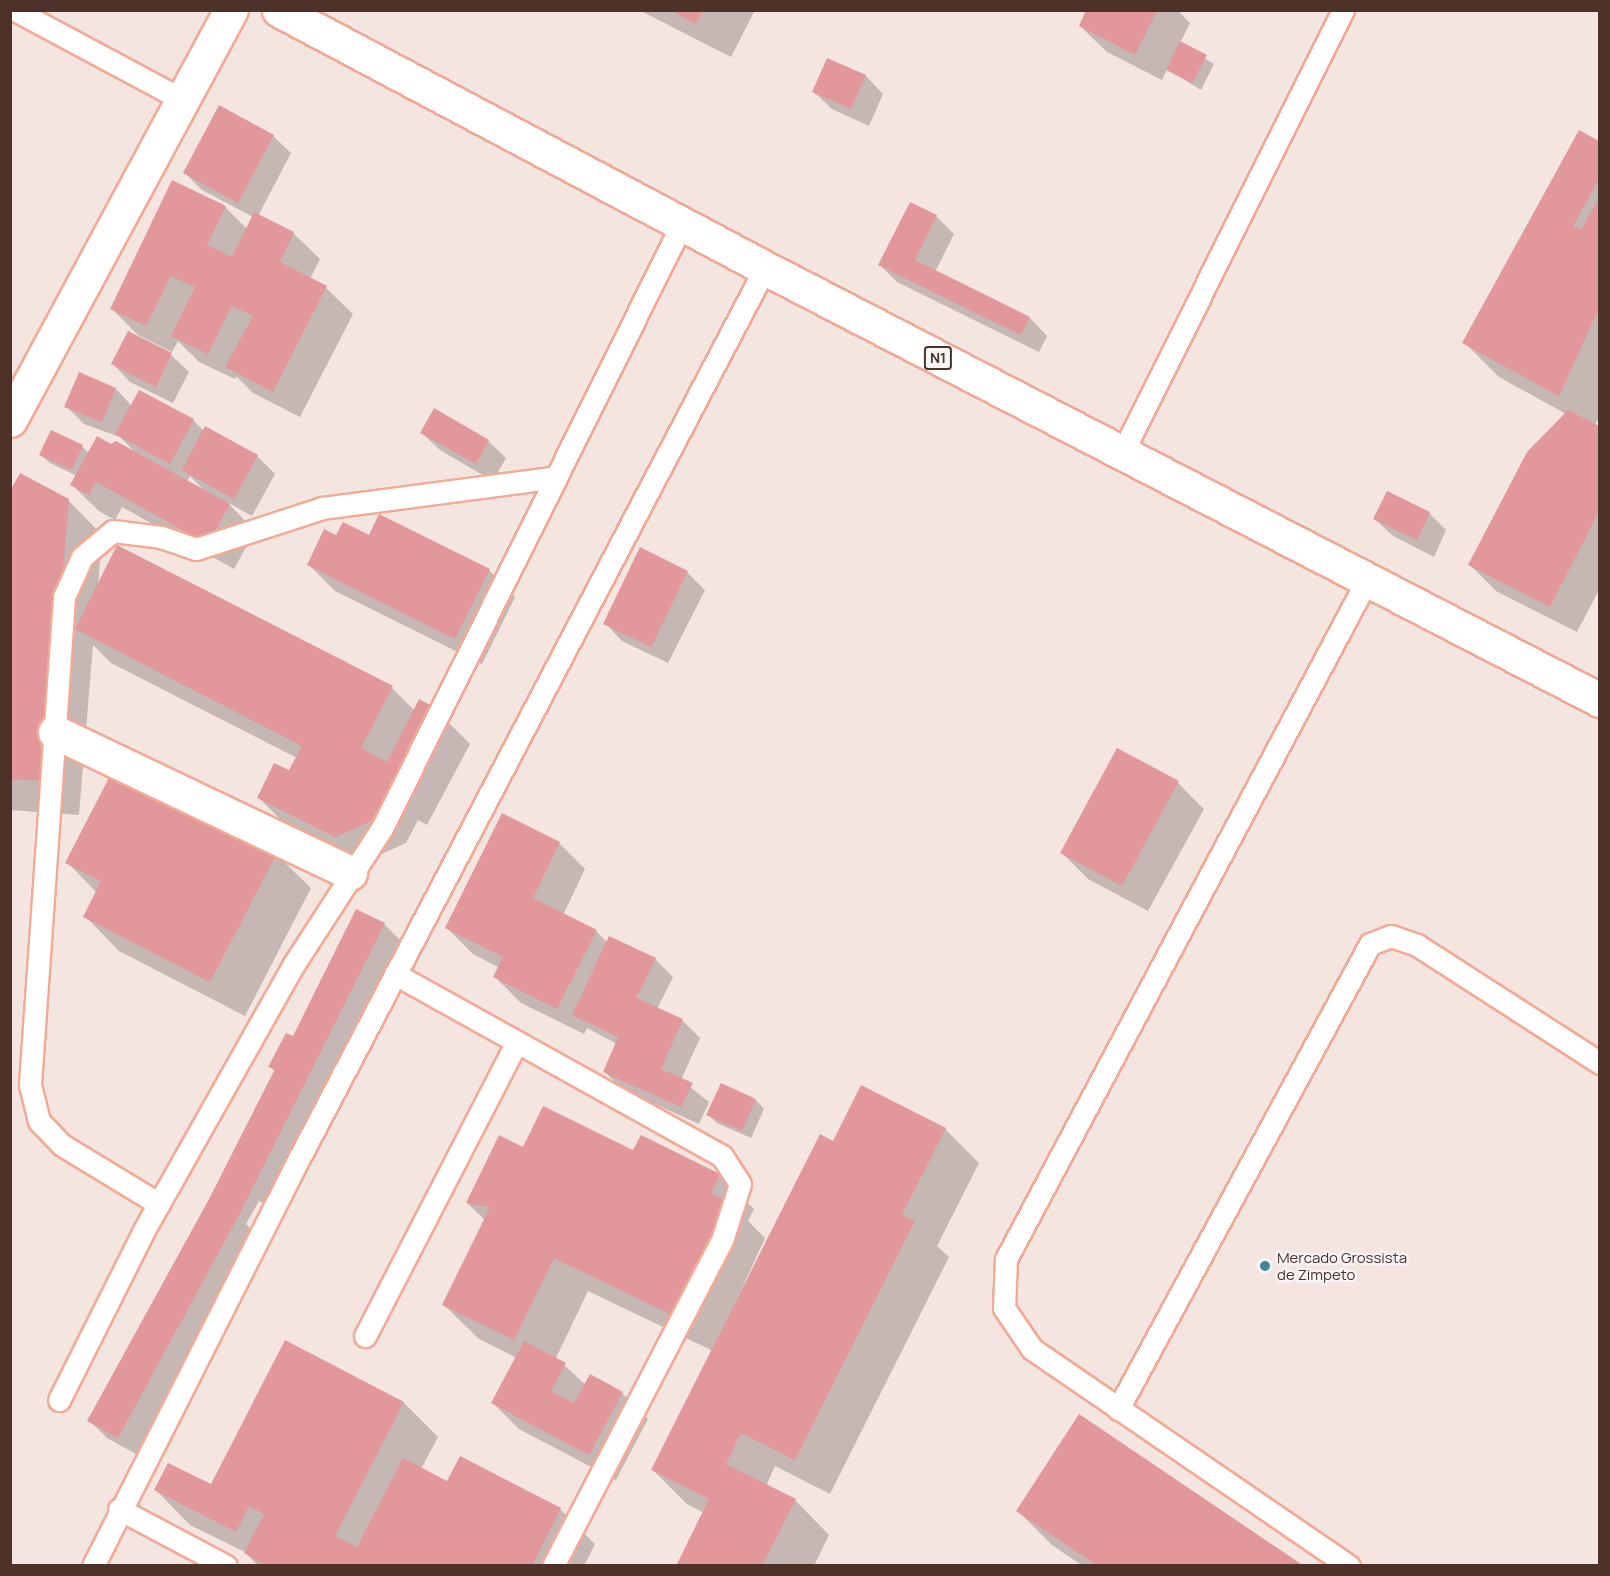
<!DOCTYPE html>
<style>
body{margin:0}
#map{position:relative;width:1610px;height:1576px;overflow:hidden;background:#f5e5e1;font-family:Manrope,sans-serif}
div>[style]{position:absolute}
.shadow>*{inset:0;background:#0003}
.building>*{inset:0;background:#e2979a}
.roads{filter:drop-shadow(2px 0 #f3aa95) drop-shadow(-2px 0 #f3aa95) drop-shadow(0 2px #f3aa95) drop-shadow(0 -2px #f3aa95)}
.lane>*{height:21px;margin:-10.5px;padding:0 10.5px;transform-origin:10.5px;border-radius:10.5px;background:#fff}
.street>*{height:33px;margin:-16.5px;padding:0 16.5px;transform-origin:16.5px;border-radius:16.5px;background:#fff}
.highway>*{height:33px;margin:-16.5px;padding:0 16.5px;transform-origin:16.5px;border-radius:16.5px;background:#fff}
.dots>*{width:16px;height:16px;translate:-50% -50%;box-sizing:border-box;border:3px solid #f6f6f6;border-radius:50%}
span{translate:-50% -50%;white-space:nowrap;text-align:center;line-height:1.15;-webkit-text-stroke:4.5px #f6f6f6;paint-order:stroke}
.shield-label span{padding:2px 4px;background:#f6f6f6;border:2px solid;border-radius:4px;-webkit-text-stroke-width:0}
.shield-label{font-size:14px;color:#4e3128;font-weight:700}
.poi-label{font-size:15px;color:#4e3128}
.left{translate:0 -50%;text-align:left}
.frame{position:absolute;inset:0;border:12px solid #4e3128;pointer-events:none}
</style>
<div id="map">
<div class="shadow">
<div style="clip-path:polygon(639px 10px,755px 10px,731px 57px)"></div>
<div style="clip-path:polygon(1088px 10px,1177px 10px,1190px 23px,1180px 43px,1214px 64px,1201px 90px,1167px 69px,1162px 80px,1107px 52px,1080px 26px)"></div>
<div style="clip-path:polygon(828px 60px,866px 76px,883px 94px,869px 126px,832px 109px,814px 92px)"></div>
<div style="clip-path:polygon(1580px 132px,1600px 143px,1600px 416px,1595px 425px,1600px 428px,1600px 588px,1577px 632px,1496px 591px,1470px 565px,1566px 414px,1499px 377px,1464px 342px)"></div>
<div style="clip-path:polygon(273px 136px,291px 153px,258px 216px,293px 233px,320px 259px,310px 279px,326px 288px,353px 314px,300px 417px,253px 393px,236px 376px,235px 379px,199px 362px,178px 341px,172px 352px,138px 335px,112px 309px,225px 207px,247px 229px,253px 217px,202px 190px,185px 173px)"></div>
<div style="clip-path:polygon(936px 216px,954px 234px,935px 272px,1030px 318px,1047px 336px,1039px 352px,897px 282px,880px 265px)"></div>
<div style="clip-path:polygon(171px 355px,189px 372px,173px 403px,130px 382px,113px 364px)"></div>
<div style="clip-path:polygon(evenodd,80px 374px,116px 389px,132px 406px,140px 392px,193px 420px,204px 431px,206px 428px,257px 456px,275px 474px,252px 516px,227px 502px,255px 531px,234px 569px,122px 507px,115px 520px,99px 511px,72px 485px,77px 476px,50px 463px,41px 455px,82px 446px,89px 454px,111px 446px,135px 452px,120px 437px,84px 424px,66px 406px,80px 374px,190px 476px,204px 490px,187px 482px,190px 476px)"></div>
<div style="clip-path:polygon(422px 433px,488px 441px,506px 458px,493px 481px,440px 450px)"></div>
<div style="clip-path:polygon(10px 494px,68px 500px,102px 535px,98px 587px,392px 688px,415px 711px,435px 709px,470px 744px,427px 825px,418px 820px,406px 843px,362px 863px,285px 824px,258px 797px,290px 772px,297px 758px,111px 663px,93px 645px,79px 815px,10px 810px)"></div>
<div style="clip-path:polygon(1429px 513px,1446px 530px,1434px 557px,1393px 536px,1375px 519px)"></div>
<div style="clip-path:polygon(337px 537px,369px 537px,489px 570px,515px 597px,482px 664px,335px 591px,309px 565px)"></div>
<div style="clip-path:polygon(687px 572px,705px 590px,668px 663px,622px 641px,605px 623px)"></div>
<div style="clip-path:polygon(1178px 783px,1204px 809px,1148px 911px,1088px 879px,1062px 853px)"></div>
<div style="clip-path:polygon(559px 843px,585px 869px,563px 915px,596px 931px,608px 943px,655px 959px,673px 977px,657px 1009px,682px 1020px,700px 1038px,681px 1080px,709px 1102px,699px 1124px,622px 1089px,604px 1071px,617px 1044px,587px 1028px,584px 1034px,521px 1003px,495px 977px,500px 968px,473px 954px,447px 928px)"></div>
<div style="clip-path:polygon(276px 854px,311px 888px,245px 1016px,119px 951px,85px 916px,97px 893px,67px 862px)"></div>
<div style="clip-path:polygon(384px 924px,401px 941px,269px 1206px,259px 1201px,246px 1224px,255px 1233px,136px 1454px,107px 1438px,89px 1420px,210px 1201px,276px 1072px,270px 1067px)"></div>
<div style="clip-path:polygon(721px 1085px,756px 1100px,764px 1109px,751px 1138px,717px 1123px,708px 1115px)"></div>
<div style="clip-path:polygon(945px 1129px,979px 1163px,937px 1246px,949px 1257px,830px 1494px,775px 1466px,766px 1486px,795px 1500px,829px 1535px,814px 1566px,678px 1566px,704px 1513px,687px 1504px,653px 1470px,713px 1351px,588px 1291px,556px 1358px,586px 1385px,622px 1393px,648px 1419px,616px 1480px,519px 1429px,493px 1403px,517px 1358px,479px 1339px,444px 1305px,485px 1220px,467px 1203px,524px 1149px,634px 1152px,719px 1175px,754px 1209px,748px 1221px,765px 1238px,717px 1343px,834px 1143px)"></div>
<div style="clip-path:polygon(286px 1342px,404px 1403px,438px 1437px,421px 1469px,448px 1483px,460px 1458px,561px 1510px,595px 1544px,584px 1566px,258px 1566px,245px 1552px,190px 1525px,156px 1490px,211px 1487px)"></div>
<div style="clip-path:polygon(1017px 1510px,1301px 1566px,1083px 1566px,1052px 1545px)"></div>
</div>
<div class="building">
<div style="clip-path:polygon(670px 10px,703px 10px,696px 24px)"></div>
<div style="clip-path:polygon(1086px 10px,1157px 10px,1135px 55px,1079px 26px)"></div>
<div style="clip-path:polygon(1180px 41px,1207px 55px,1192px 83px,1166px 70px)"></div>
<div style="clip-path:polygon(827px 58px,866px 75px,851px 109px,812px 92px)"></div>
<div style="clip-path:polygon(219px 105px,274px 135px,238px 203px,183px 173px)"></div>
<div style="clip-path:polygon(1579px 130px,1599px 141px,1599px 179px,1573px 226px,1581px 230px,1599px 198px,1599px 308px,1559px 396px,1462px 343px)"></div>
<div style="clip-path:polygon(172px 180px,226px 206px,207px 245px,232px 257px,254px 212px,294px 232px,280px 262px,327px 286px,273px 392px,225px 367px,253px 316px,232px 306px,208px 354px,171px 336px,195px 287px,171px 276px,146px 326px,110px 309px)"></div>
<div style="clip-path:polygon(910px 202px,937px 215px,915px 260px,1030px 317px,1021px 335px,878px 265px)"></div>
<div style="clip-path:polygon(128px 331px,172px 353px,156px 387px,111px 364px)"></div>
<div style="clip-path:polygon(79px 372px,116px 388px,102px 422px,64px 407px)"></div>
<div style="clip-path:polygon(139px 390px,194px 419px,170px 464px,115px 434px)"></div>
<div style="clip-path:polygon(434px 408px,489px 440px,476px 464px,420px 433px)"></div>
<div style="clip-path:polygon(1568px 410px,1599px 426px,1599px 511px,1550px 607px,1468px 565px,1527px 452px)"></div>
<div style="clip-path:polygon(205px 426px,258px 455px,234px 499px,182px 470px)"></div>
<div style="clip-path:polygon(51px 430px,83px 445px,72px 470px,39px 455px)"></div>
<div style="clip-path:polygon(97px 436px,111px 444px,116px 441px,230px 504px,208px 544px,96px 482px,89px 495px,70px 485px)"></div>
<div style="clip-path:polygon(20px 473px,69px 499px,45px 781px,10px 779px,10px 491px)"></div>
<div style="clip-path:polygon(1387px 491px,1430px 512px,1417px 540px,1373px 519px)"></div>
<div style="clip-path:polygon(379px 514px,490px 569px,455px 639px,307px 565px,324px 529px,336px 535px,343px 522px,369px 535px)"></div>
<div style="clip-path:polygon(117px 545px,393px 686px,361px 748px,387px 762px,419px 699px,436px 708px,380px 817px,335px 837px,257px 798px,274px 763px,289px 770px,302px 746px,75px 629px)"></div>
<div style="clip-path:polygon(640px 547px,688px 571px,651px 647px,603px 624px)"></div>
<div style="clip-path:polygon(1117px 748px,1179px 781px,1122px 886px,1060px 853px)"></div>
<div style="clip-path:polygon(114px 768px,277px 853px,210px 982px,83px 917px,101px 881px,65px 863px)"></div>
<div style="clip-path:polygon(502px 813px,560px 842px,533px 898px,597px 930px,557px 1009px,493px 977px,503px 957px,445px 928px)"></div>
<div style="clip-path:polygon(356px 909px,385px 923px,239px 1215px,118px 1438px,87px 1421px,209px 1199px,275px 1069px,268px 1067px,286px 1033px,293px 1036px)"></div>
<div style="clip-path:polygon(609px 936px,656px 958px,636px 998px,683px 1019px,661px 1069px,693px 1083px,681px 1107px,603px 1072px,618px 1037px,572px 1015px)"></div>
<div style="clip-path:polygon(721px 1083px,756px 1099px,742px 1131px,706px 1115px)"></div>
<div style="clip-path:polygon(861px 1085px,946px 1128px,902px 1215px,915px 1221px,795px 1460px,741px 1433px,726px 1464px,796px 1499px,762px 1566px,676px 1566px,709px 1499px,651px 1470px,820px 1134px,833px 1141px)"></div>
<div style="clip-path:polygon(543px 1106px,633px 1150px,641px 1135px,720px 1174px,711px 1193px,731px 1203px,676px 1317px,554px 1258px,514px 1340px,442px 1305px,490px 1207px,466px 1203px,499px 1135px,523px 1147px)"></div>
<div style="clip-path:polygon(285px 1340px,404px 1402px,335px 1536px,357px 1547px,403px 1458px,447px 1481px,460px 1456px,561px 1508px,532px 1566px,267px 1566px,244px 1553px,264px 1514px,249px 1506px,236px 1532px,154px 1490px,168px 1463px,211px 1484px)"></div>
<div style="clip-path:polygon(524px 1341px,566px 1363px,551px 1391px,574px 1403px,590px 1374px,623px 1392px,589px 1455px,491px 1403px)"></div>
<div style="clip-path:polygon(1079px 1414px,1304px 1566px,1098px 1566px,1016px 1511px)"></div>
</div>
<div class="roads">
<div class="lane">
<div style="left:15px;top:10px;width:188px;rotate:28.2deg"></div>
<div style="left:1122px;top:453px;width:495px;rotate:-63.5deg"></div>
<div style="left:395px;top:974px;width:374px;rotate:29.1deg"></div>
<div style="left:722px;top:1156px;width:33px;rotate:57deg"></div>
<div style="left:740px;top:1184px;width:59px;rotate:107.8deg"></div>
<div style="left:722px;top:1240px;width:367px;rotate:117.4deg"></div>
<div style="left:159px;top:1204px;width:114px;rotate:-148.7deg"></div>
<div style="left:62px;top:1145px;width:33px;rotate:-134deg"></div>
<div style="left:39px;top:1121px;width:38px;rotate:-104deg"></div>
<div style="left:30px;top:1084px;width:488px;rotate:-86deg"></div>
<div style="left:64px;top:597px;width:44px;rotate:-65.8deg"></div>
<div style="left:82px;top:557px;width:40px;rotate:-40deg"></div>
<div style="left:113px;top:531px;width:48px;rotate:7.1deg"></div>
<div style="left:161px;top:537px;width:37px;rotate:19deg"></div>
<div style="left:196px;top:549px;width:133px;rotate:-18deg"></div>
<div style="left:322px;top:508px;width:236px;rotate:-7.5deg"></div>
<div style="left:365px;top:1336px;width:331px;rotate:-62.7deg"></div>
<div style="left:59px;top:1400px;width:190px;rotate:-63.4deg"></div>
<div style="left:144px;top:1230px;width:305px;rotate:-60.6deg"></div>
<div style="left:294px;top:964px;width:162px;rotate:-57.1deg"></div>
<div style="left:382px;top:828px;width:674px;rotate:-63.59deg"></div>
<div style="left:1118px;top:1409px;width:529px;rotate:-61.55deg"></div>
<div style="left:1370px;top:944px;width:22px;rotate:-21deg"></div>
<div style="left:1391px;top:936px;width:28px;rotate:19deg"></div>
<div style="left:1417px;top:945px;width:218px;rotate:32.8deg"></div>
<div style="left:119px;top:1509px;width:121px;rotate:28deg"></div>
<div style="left:93px;top:1566px;width:448px;rotate:-63.2deg"></div>
<div style="left:295px;top:1166px;width:1014px;rotate:-62.37deg"></div>
<div style="left:1349px;top:1566px;width:384px;rotate:-145.6deg"></div>
<div style="left:1032px;top:1349px;width:50px;rotate:-124.3deg"></div>
<div style="left:1004px;top:1308px;width:49px;rotate:-87.7deg"></div>
<div style="left:1006px;top:1259px;width:769px;rotate:-62deg"></div>
</div>
<div class="street">
<div style="left:10px;top:420px;width:466px;rotate:-61.7deg"></div>
<div style="left:55px;top:732px;width:327px;rotate:25.5deg"></div>
</div>
<div class="highway">
<div style="left:279px;top:10px;width:550px;rotate:27.96deg"></div>
<div style="left:765px;top:268px;width:940px;rotate:27.36deg"></div>
</div>
</div>
<div class="dots">
<div style="left:1265px;top:1266px;background:#438597"></div>
</div>
<div class="shield-label">
<span style="left:938px;top:358px">N1</span>
</div>
<div class="poi-label">
<span class="left" style="left:1277px;top:1266px">Mercado Grossista<br>de Zimpeto</span>
</div>
<div class="frame"></div>
</div>
